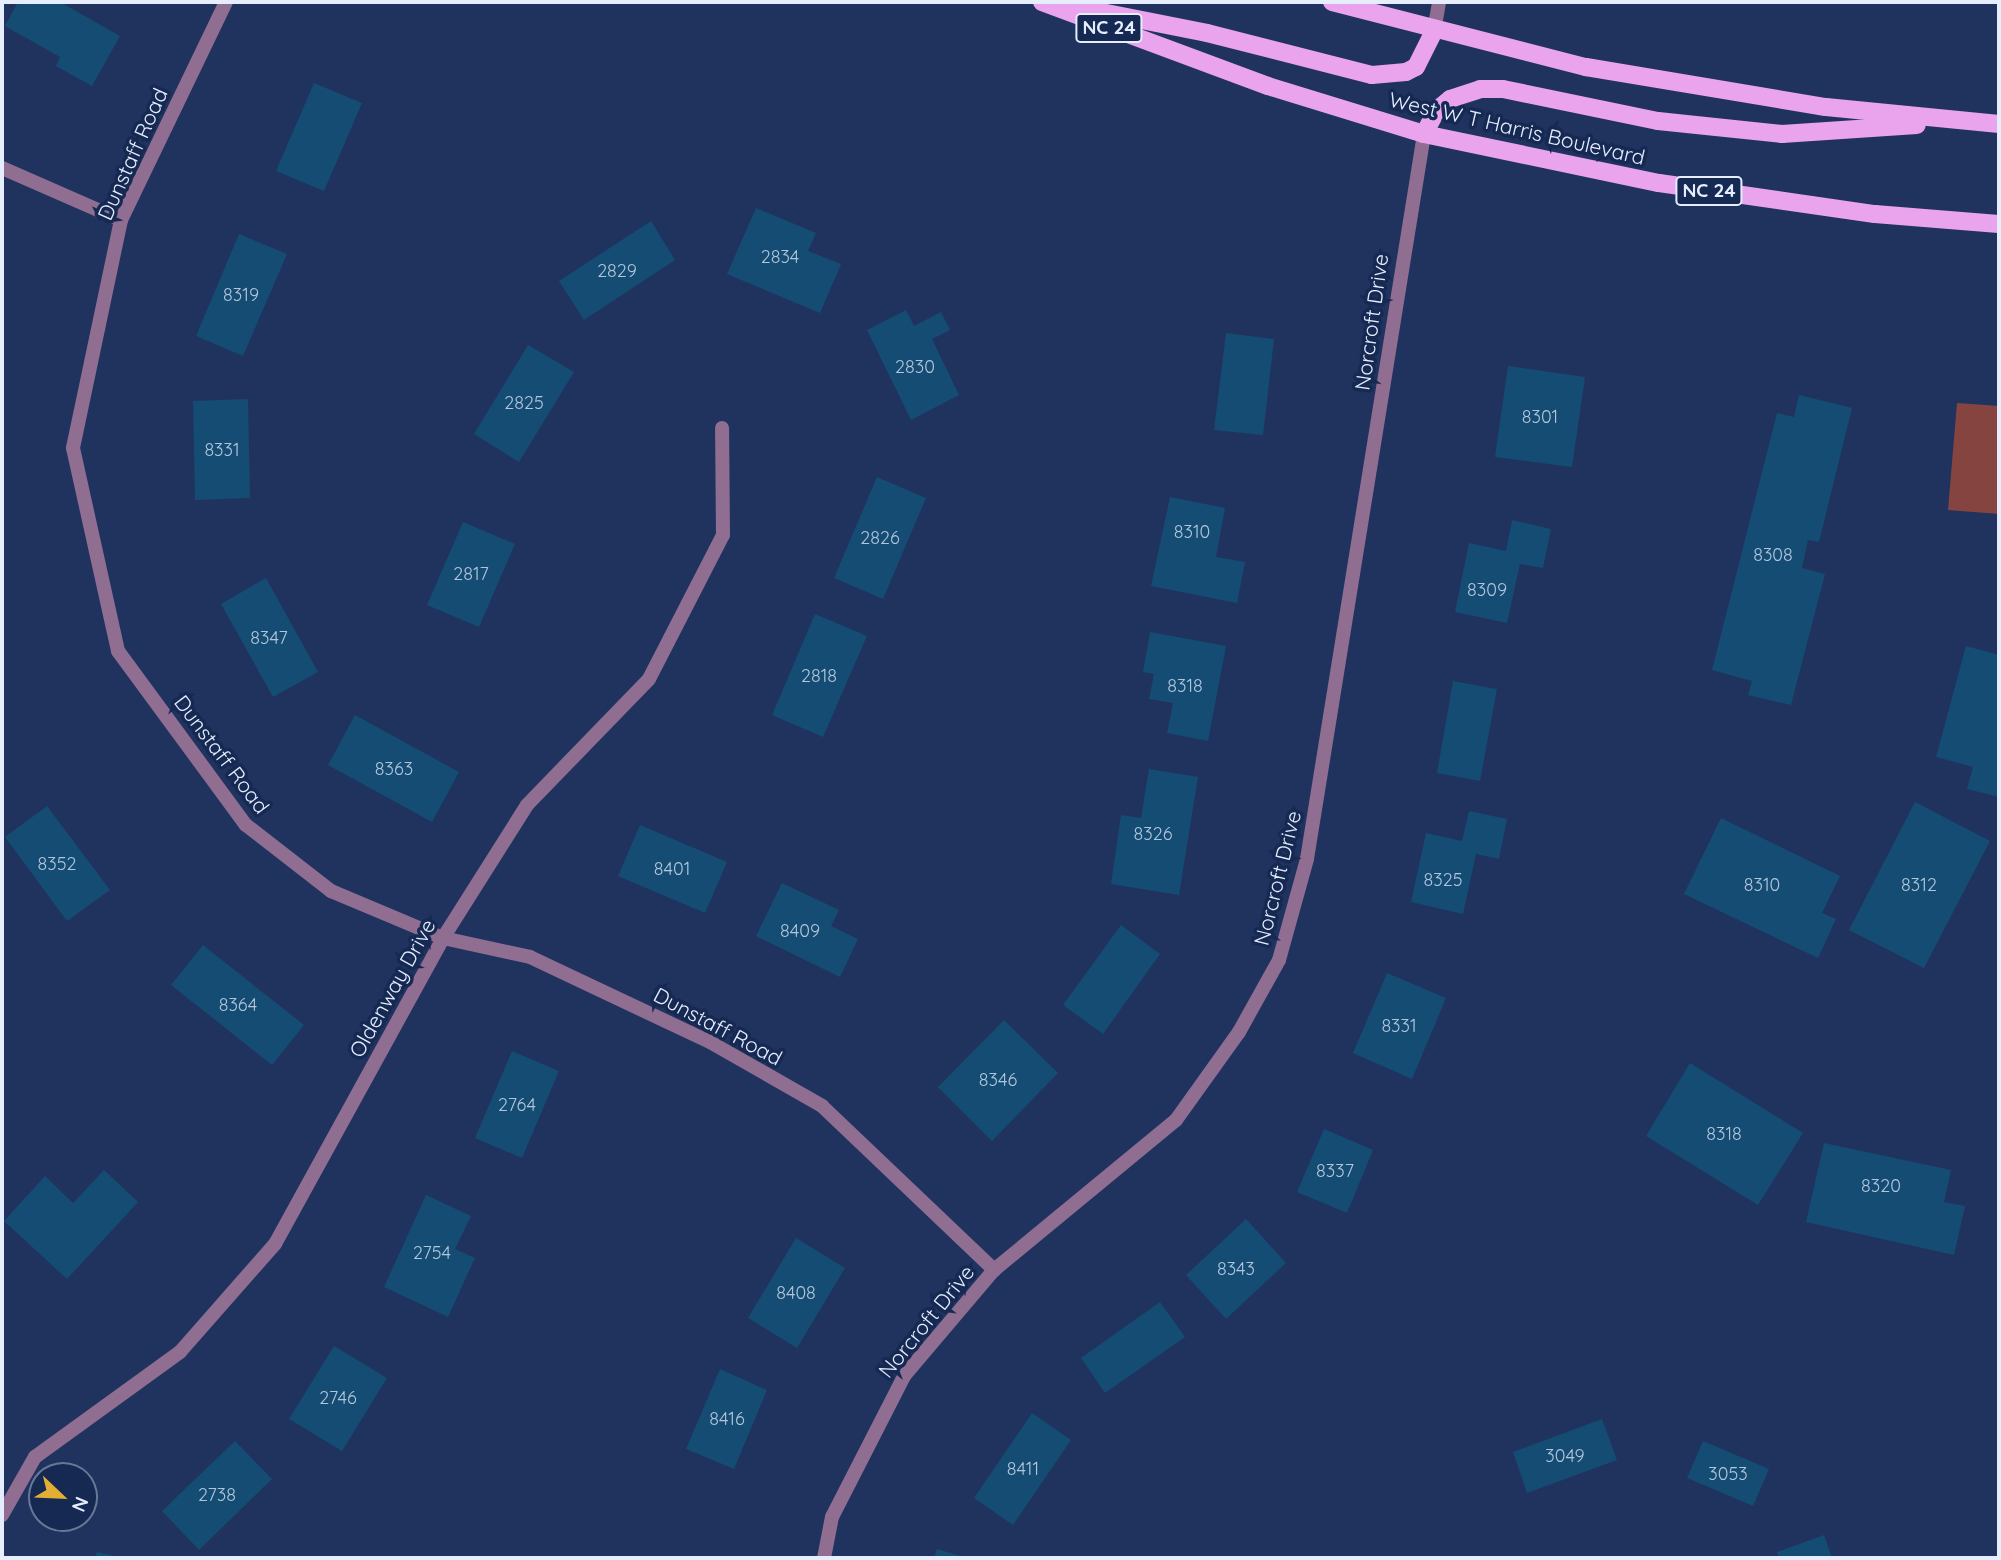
<!DOCTYPE html>
<style>
body{margin:0}
#map{position:relative;width:2001px;height:1560px;overflow:hidden;background:#20335f;font-family:Quicksand,sans-serif}
div>[style]{position:absolute}
.green>*{inset:0;background:#864440}
.building>*{inset:0;background:#144c73}
.street>*{height:14px;margin:-7px;padding:0 7px;transform-origin:7px;border-radius:7px;background:#8f6e91}
.primary>*{height:18px;margin:-9px;padding:0 9px;transform-origin:9px;border-radius:9px;background:#e9a4ed}
span{translate:-50% -50%;white-space:nowrap;text-align:center;line-height:1.15;-webkit-text-stroke:7px #162953;paint-order:stroke}
.number-label{font-size:18px;color:#b1c5db}
.number-label span{-webkit-text-stroke-width:0}
.shield-label span{padding:2px 5px;background:#162953;border:2px solid;border-radius:5px;-webkit-text-stroke-width:0}
.shield-label{font-size:19px;color:#e5edfe;font-weight:700}
.street-label{font-size:21px;color:#e5edfe}
.frame{position:absolute;inset:0;border:4px solid #e5edfe;pointer-events:none}
.north{position:absolute;left:28px;top:1462px;width:70px;height:70px;box-sizing:border-box;background:#162953;border:2px solid #697797;border-radius:50%;rotate:113deg;font-size:19px;font-weight:700;line-height:28px;text-align:center;color:#e5edfe}
.north::after{content:'';display:block;margin:auto;width:24px;height:32px;background:#e2af34;clip-path:polygon(50% 0,100% 100%,50% 72%,0 100%)}
</style>
<div id="map">
<div class="green">
<div style="clip-path:polygon(1957px 403px,1999px 406px,1999px 514px,1948px 510px)"></div>
</div>
<div class="building">
<div style="clip-path:polygon(18px 2px,60px 2px,120px 36px,92px 86px,56px 66px,60px 57px,5px 26px)"></div>
<div style="clip-path:polygon(314px 83px,362px 103px,324px 191px,276px 171px)"></div>
<div style="clip-path:polygon(756px 208px,816px 233px,808px 251px,841px 264px,820px 313px,727px 274px)"></div>
<div style="clip-path:polygon(651px 221px,675px 260px,584px 320px,559px 281px)"></div>
<div style="clip-path:polygon(239px 234px,287px 254px,243px 356px,196px 336px)"></div>
<div style="clip-path:polygon(906px 310px,914px 326px,941px 312px,950px 330px,932px 339px,959px 395px,911px 420px,867px 330px)"></div>
<div style="clip-path:polygon(1226px 333px,1274px 339px,1263px 435px,1214px 430px)"></div>
<div style="clip-path:polygon(528px 345px,574px 372px,519px 462px,474px 434px)"></div>
<div style="clip-path:polygon(1508px 366px,1585px 377px,1572px 467px,1495px 457px)"></div>
<div style="clip-path:polygon(1799px 395px,1852px 408px,1819px 542px,1808px 540px,1802px 568px,1825px 574px,1791px 705px,1748px 695px,1752px 681px,1712px 670px,1777px 413px,1794px 417px)"></div>
<div style="clip-path:polygon(248px 399px,250px 498px,195px 500px,193px 401px)"></div>
<div style="clip-path:polygon(877px 477px,926px 498px,883px 599px,834px 578px)"></div>
<div style="clip-path:polygon(1170px 497px,1225px 508px,1216px 557px,1245px 562px,1237px 603px,1151px 586px)"></div>
<div style="clip-path:polygon(1512px 520px,1551px 529px,1543px 568px,1520px 564px,1507px 623px,1455px 612px,1469px 543px,1506px 551px)"></div>
<div style="clip-path:polygon(463px 522px,515px 544px,479px 627px,427px 605px)"></div>
<div style="clip-path:polygon(266px 578px,318px 672px,273px 697px,221px 604px)"></div>
<div style="clip-path:polygon(815px 614px,867px 636px,823px 737px,772px 715px)"></div>
<div style="clip-path:polygon(1150px 632px,1226px 646px,1208px 741px,1167px 733px,1173px 703px,1149px 699px,1154px 674px,1143px 672px)"></div>
<div style="clip-path:polygon(1966px 646px,1999px 655px,1999px 797px,1967px 789px,1973px 767px,1936px 757px)"></div>
<div style="clip-path:polygon(1453px 681px,1497px 689px,1480px 781px,1437px 773px)"></div>
<div style="clip-path:polygon(355px 715px,459px 772px,432px 822px,328px 765px)"></div>
<div style="clip-path:polygon(1149px 769px,1198px 777px,1179px 895px,1111px 884px,1121px 815px,1141px 818px)"></div>
<div style="clip-path:polygon(1915px 802px,1990px 841px,1924px 968px,1849px 930px)"></div>
<div style="clip-path:polygon(47px 806px,110px 890px,67px 921px,5px 837px)"></div>
<div style="clip-path:polygon(1469px 811px,1507px 819px,1499px 859px,1476px 854px,1463px 914px,1411px 902px,1426px 833px,1462px 841px)"></div>
<div style="clip-path:polygon(1721px 818px,1840px 876px,1822px 913px,1836px 919px,1818px 958px,1684px 894px)"></div>
<div style="clip-path:polygon(640px 825px,727px 862px,705px 913px,618px 876px)"></div>
<div style="clip-path:polygon(782px 883px,839px 910px,831px 926px,858px 939px,840px 977px,756px 936px)"></div>
<div style="clip-path:polygon(1121px 925px,1160px 954px,1103px 1034px,1063px 1005px)"></div>
<div style="clip-path:polygon(203px 945px,304px 1025px,272px 1065px,171px 985px)"></div>
<div style="clip-path:polygon(1387px 973px,1446px 998px,1412px 1079px,1353px 1053px)"></div>
<div style="clip-path:polygon(1004px 1020px,1058px 1073px,992px 1141px,938px 1087px)"></div>
<div style="clip-path:polygon(512px 1051px,559px 1071px,522px 1158px,475px 1138px)"></div>
<div style="clip-path:polygon(1690px 1063px,1803px 1133px,1758px 1205px,1646px 1136px)"></div>
<div style="clip-path:polygon(1324px 1129px,1373px 1150px,1347px 1213px,1297px 1192px)"></div>
<div style="clip-path:polygon(1824px 1143px,1951px 1170px,1944px 1202px,1965px 1206px,1954px 1255px,1806px 1222px)"></div>
<div style="clip-path:polygon(104px 1170px,138px 1202px,67px 1279px,4px 1221px,45px 1176px,73px 1203px)"></div>
<div style="clip-path:polygon(426px 1195px,471px 1216px,455px 1249px,475px 1258px,448px 1317px,384px 1287px)"></div>
<div style="clip-path:polygon(1246px 1219px,1286px 1263px,1226px 1319px,1186px 1275px)"></div>
<div style="clip-path:polygon(796px 1238px,845px 1268px,797px 1348px,748px 1318px)"></div>
<div style="clip-path:polygon(1160px 1302px,1185px 1337px,1105px 1393px,1081px 1358px)"></div>
<div style="clip-path:polygon(334px 1346px,387px 1378px,342px 1451px,289px 1419px)"></div>
<div style="clip-path:polygon(720px 1369px,767px 1390px,734px 1469px,686px 1449px)"></div>
<div style="clip-path:polygon(1032px 1413px,1071px 1440px,1013px 1525px,974px 1498px)"></div>
<div style="clip-path:polygon(1602px 1419px,1617px 1460px,1527px 1493px,1513px 1452px)"></div>
<div style="clip-path:polygon(235px 1441px,272px 1479px,199px 1550px,162px 1511px)"></div>
<div style="clip-path:polygon(1703px 1441px,1769px 1469px,1753px 1506px,1687px 1478px)"></div>
<div style="clip-path:polygon(1824px 1535px,1832px 1558px,1780px 1558px,1777px 1552px)"></div>
<div style="clip-path:polygon(937px 1549px,967px 1558px,934px 1558px)"></div>
<div style="clip-path:polygon(97px 1552px,119px 1557px,119px 1558px,95px 1558px)"></div>
</div>
<div class="street">
<div style="left:226px;top:2px;width:242px;rotate:115.7deg"></div>
<div style="left:121px;top:220px;width:233px;rotate:101.9deg"></div>
<div style="left:73px;top:448px;width:208px;rotate:77.5deg"></div>
<div style="left:118px;top:651px;width:216px;rotate:53.7deg"></div>
<div style="left:246px;top:825px;width:108px;rotate:37.8deg"></div>
<div style="left:331px;top:891px;width:121px;rotate:22.8deg"></div>
<div style="left:443px;top:938px;width:89px;rotate:12.3deg"></div>
<div style="left:530px;top:957px;width:199px;rotate:25.3deg"></div>
<div style="left:710px;top:1042px;width:129px;rotate:29.7deg"></div>
<div style="left:822px;top:1106px;width:238px;rotate:43.6deg"></div>
<div style="left:1434px;top:31px;width:29px;rotate:-80deg"></div>
<div style="left:2px;top:168px;width:130px;rotate:23.6deg"></div>
<div style="left:2px;top:1515px;width:67px;rotate:-60.4deg"></div>
<div style="left:35px;top:1457px;width:179px;rotate:-35.9deg"></div>
<div style="left:180px;top:1352px;width:144px;rotate:-48.7deg"></div>
<div style="left:275px;top:1244px;width:349px;rotate:-61.2deg"></div>
<div style="left:443px;top:938px;width:157px;rotate:-57.7deg"></div>
<div style="left:527px;top:805px;width:175px;rotate:-45.9deg"></div>
<div style="left:649px;top:679px;width:162px;rotate:-62.8deg"></div>
<div style="left:723px;top:535px;width:107px;rotate:-90.5deg"></div>
<div style="left:824px;top:1558px;width:42px;rotate:-79deg"></div>
<div style="left:832px;top:1517px;width:158px;rotate:-62.9deg"></div>
<div style="left:904px;top:1376px;width:139px;rotate:-49.7deg"></div>
<div style="left:994px;top:1270px;width:236px;rotate:-39.5deg"></div>
<div style="left:1176px;top:1120px;width:108px;rotate:-54.4deg"></div>
<div style="left:1239px;top:1032px;width:82px;rotate:-60.9deg"></div>
<div style="left:1279px;top:960px;width:105px;rotate:-74.5deg"></div>
<div style="left:1307px;top:859px;width:734px;rotate:-80.83deg"></div>
</div>
<div class="primary">
<div style="left:1042px;top:2px;width:241px;rotate:20.4deg"></div>
<div style="left:1268px;top:86px;width:163px;rotate:17.1deg"></div>
<div style="left:1424px;top:134px;width:240px;rotate:11.8deg"></div>
<div style="left:1659px;top:183px;width:218px;rotate:8.2deg"></div>
<div style="left:1875px;top:214px;width:124px;rotate:4.6deg"></div>
<div style="left:1332px;top:2px;width:262px;rotate:14.4deg"></div>
<div style="left:1586px;top:67px;width:243px;rotate:9.5deg"></div>
<div style="left:1826px;top:107px;width:174px;rotate:5.6deg"></div>
<div style="left:1081px;top:8px;width:128px;rotate:11.2deg"></div>
<div style="left:1207px;top:33px;width:170px;rotate:14.3deg"></div>
<div style="left:1372px;top:75px;width:34px;rotate:-5deg"></div>
<div style="left:1406px;top:72px;width:11px;rotate:-27deg"></div>
<div style="left:1416px;top:67px;width:40px;rotate:-63.4deg"></div>
<div style="left:1424px;top:134px;width:27px;rotate:-62deg"></div>
<div style="left:1437px;top:110px;width:17px;rotate:-40deg"></div>
<div style="left:1450px;top:99px;width:32px;rotate:-18deg"></div>
<div style="left:1480px;top:89px;width:23px"></div>
<div style="left:1503px;top:89px;width:158px;rotate:11.7deg"></div>
<div style="left:1658px;top:121px;width:125px;rotate:6deg"></div>
<div style="left:1782px;top:134px;width:135px;rotate:-3.8deg"></div>
</div>
<div class="number-label">
<span style="left:780px;top:257px">2834</span>
<span style="left:617px;top:271px">2829</span>
<span style="left:241px;top:295px">8319</span>
<span style="left:915px;top:367px">2830</span>
<span style="left:524px;top:403px">2825</span>
<span style="left:1540px;top:417px">8301</span>
<span style="left:222px;top:450px">8331</span>
<span style="left:1192px;top:532px">8310</span>
<span style="left:880px;top:538px">2826</span>
<span style="left:1773px;top:555px">8308</span>
<span style="left:471px;top:574px">2817</span>
<span style="left:1487px;top:590px">8309</span>
<span style="left:269px;top:638px">8347</span>
<span style="left:819px;top:676px">2818</span>
<span style="left:1185px;top:686px">8318</span>
<span style="left:394px;top:769px">8363</span>
<span style="left:1153px;top:834px">8326</span>
<span style="left:57px;top:864px">8352</span>
<span style="left:672px;top:869px">8401</span>
<span style="left:1443px;top:880px">8325</span>
<span style="left:1762px;top:885px">8310</span>
<span style="left:1919px;top:885px">8312</span>
<span style="left:800px;top:931px">8409</span>
<span style="left:238px;top:1005px">8364</span>
<span style="left:1399px;top:1026px">8331</span>
<span style="left:998px;top:1080px">8346</span>
<span style="left:517px;top:1105px">2764</span>
<span style="left:1724px;top:1134px">8318</span>
<span style="left:1335px;top:1171px">8337</span>
<span style="left:1881px;top:1186px">8320</span>
<span style="left:432px;top:1253px">2754</span>
<span style="left:1236px;top:1269px">8343</span>
<span style="left:796px;top:1293px">8408</span>
<span style="left:338px;top:1398px">2746</span>
<span style="left:727px;top:1419px">8416</span>
<span style="left:1565px;top:1456px">3049</span>
<span style="left:1023px;top:1469px">8411</span>
<span style="left:1728px;top:1474px">3053</span>
<span style="left:217px;top:1495px">2738</span>
</div>
<div class="shield-label">
<span style="left:1109px;top:28px">NC 24</span>
<span style="left:1709px;top:191px">NC 24</span>
</div>
<div class="street-label">
<span style="left:1517px;top:128px;rotate:13deg">West W T Harris Boulevard</span>
<span style="left:132px;top:154px;rotate:-66deg">Dunstaff Road</span>
<span style="left:1371px;top:322px;rotate:-82deg">Norcroft Drive</span>
<span style="left:222px;top:754px;rotate:53deg">Dunstaff Road</span>
<span style="left:1277px;top:878px;rotate:-76deg">Norcroft Drive</span>
<span style="left:392px;top:988px;rotate:-61deg">Oldenway Drive</span>
<span style="left:718px;top:1026px;rotate:28deg">Dunstaff Road</span>
<span style="left:926px;top:1321px;rotate:-51deg">Norcroft Drive</span>
</div>
<div class="frame"></div>
<div class="north">N</div>
</div>
